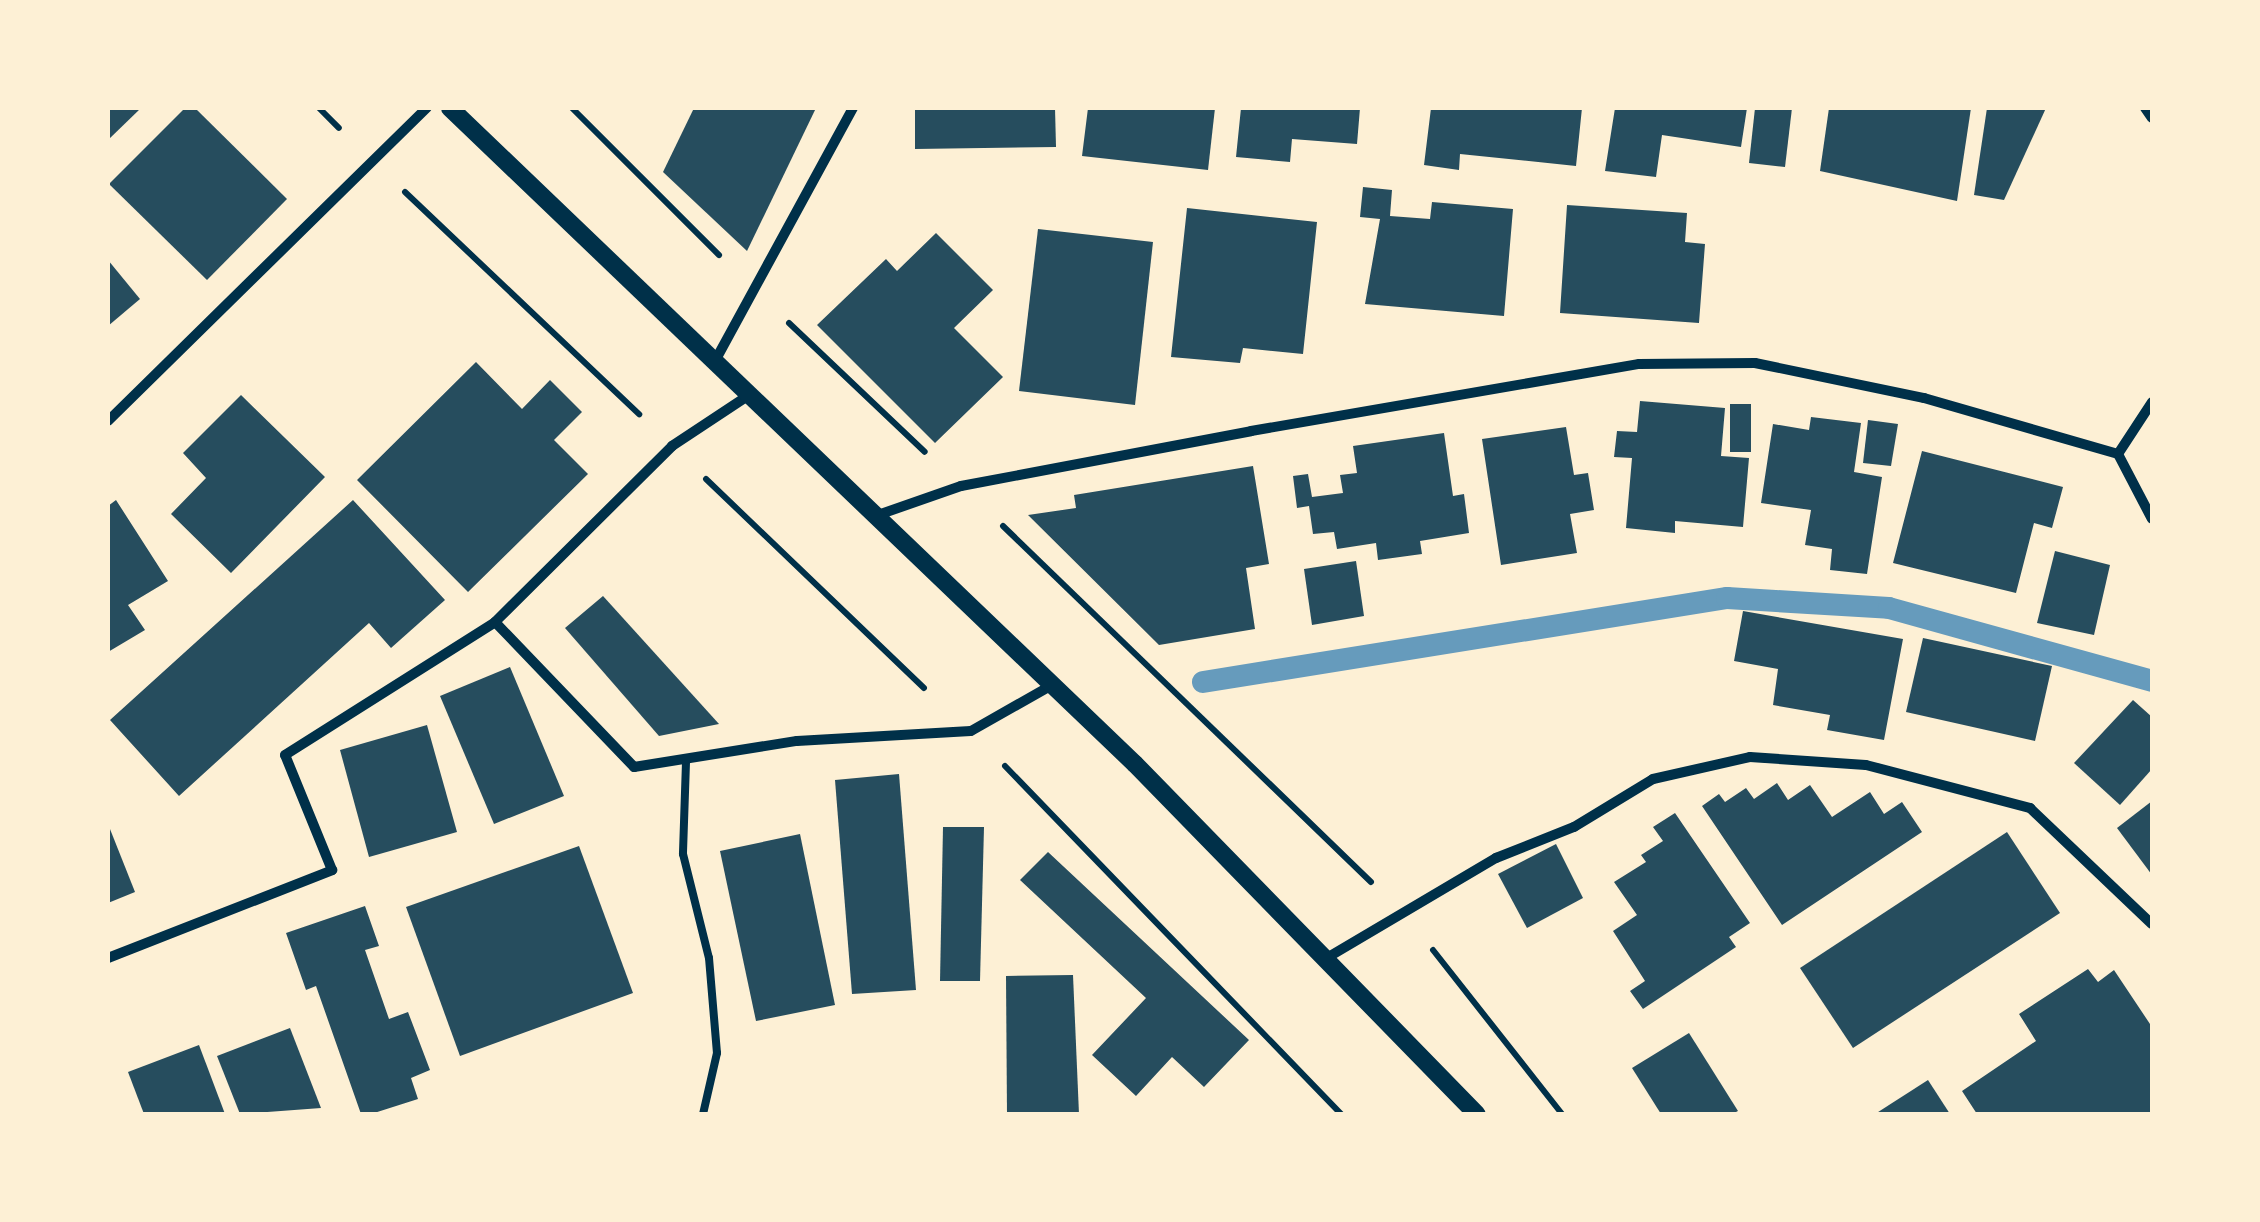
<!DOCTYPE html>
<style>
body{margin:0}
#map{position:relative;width:2260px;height:1222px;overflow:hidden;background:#fdf0d5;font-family:"Alegreya Sans",sans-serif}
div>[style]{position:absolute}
.stream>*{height:22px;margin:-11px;padding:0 11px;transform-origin:11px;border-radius:11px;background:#669bbc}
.building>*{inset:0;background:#264d5e}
.path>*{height:6px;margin:-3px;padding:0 3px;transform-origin:3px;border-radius:3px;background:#003049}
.service>*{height:8px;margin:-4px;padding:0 4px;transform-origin:4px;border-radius:4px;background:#003049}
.minor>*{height:10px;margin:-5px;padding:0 5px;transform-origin:5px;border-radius:5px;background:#003049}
.tertiary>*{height:18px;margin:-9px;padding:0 9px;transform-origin:9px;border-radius:9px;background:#003049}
span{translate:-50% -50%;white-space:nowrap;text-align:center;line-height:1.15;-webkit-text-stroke:10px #fdf0d5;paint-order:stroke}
.frame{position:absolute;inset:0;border:110px solid #fdf0d5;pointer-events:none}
</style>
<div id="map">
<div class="stream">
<div style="left:1203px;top:682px;width:531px;rotate:-9.11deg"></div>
<div style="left:1727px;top:598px;width:162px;rotate:3.5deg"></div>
<div style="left:1889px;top:608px;width:273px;rotate:15.5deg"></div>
</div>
<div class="building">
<div style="clip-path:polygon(108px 108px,141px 108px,108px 140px)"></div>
<div style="clip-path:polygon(185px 108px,195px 108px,287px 199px,207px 280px,109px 184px)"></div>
<div style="clip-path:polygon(694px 108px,816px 108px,747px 251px,663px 172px)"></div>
<div style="clip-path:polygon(915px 108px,1055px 108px,1056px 147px,915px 149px)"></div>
<div style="clip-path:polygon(1088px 108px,1215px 108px,1208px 170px,1082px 156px)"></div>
<div style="clip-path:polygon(1241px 108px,1360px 108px,1357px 144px,1292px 139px,1290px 162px,1236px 157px)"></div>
<div style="clip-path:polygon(1431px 108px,1582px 108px,1576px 166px,1460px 154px,1459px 170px,1424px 165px)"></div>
<div style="clip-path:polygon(1615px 108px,1747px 108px,1741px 147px,1662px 135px,1656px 177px,1605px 171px)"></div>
<div style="clip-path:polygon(1755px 108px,1792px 108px,1785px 167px,1749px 163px)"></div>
<div style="clip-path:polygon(1829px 108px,1971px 108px,1957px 201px,1820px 171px)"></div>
<div style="clip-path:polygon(1987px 108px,2046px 108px,2004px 200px,1974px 195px)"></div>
<div style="clip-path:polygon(1363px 187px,1392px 190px,1390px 216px,1430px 219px,1432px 202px,1513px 209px,1504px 316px,1365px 304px,1380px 219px,1360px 217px)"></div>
<div style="clip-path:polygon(1567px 205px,1687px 213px,1685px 242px,1705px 244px,1699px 323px,1560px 313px)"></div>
<div style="clip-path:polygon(1187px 208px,1317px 222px,1303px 354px,1243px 348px,1240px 363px,1171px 357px)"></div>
<div style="clip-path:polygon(1038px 229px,1153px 242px,1135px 405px,1019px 391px)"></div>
<div style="clip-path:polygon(936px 233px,993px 290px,954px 328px,1003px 377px,935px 443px,817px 325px,886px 259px,897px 271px)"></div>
<div style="clip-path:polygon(108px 260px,140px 299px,108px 326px)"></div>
<div style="clip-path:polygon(476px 362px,522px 409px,550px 380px,582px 412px,554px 440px,588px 474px,468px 592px,357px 480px)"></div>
<div style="clip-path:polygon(241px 395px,325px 477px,231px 573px,171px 514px,206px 478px,183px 453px)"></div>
<div style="clip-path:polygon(1640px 401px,1725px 408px,1721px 456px,1749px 458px,1743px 527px,1675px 521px,1675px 533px,1626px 528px,1632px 458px,1614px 457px,1617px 431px,1637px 432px)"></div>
<div style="clip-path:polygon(1730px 404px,1751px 404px,1751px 452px,1730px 452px)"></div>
<div style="clip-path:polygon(1811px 417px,1861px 423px,1854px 472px,1882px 477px,1867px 574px,1830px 570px,1832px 549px,1805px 545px,1811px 510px,1761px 503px,1773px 424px,1809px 430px)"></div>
<div style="clip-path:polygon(1868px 420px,1898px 424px,1891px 466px,1863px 463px)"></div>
<div style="clip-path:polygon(1566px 427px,1574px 475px,1588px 473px,1594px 510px,1570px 514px,1577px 553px,1501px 565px,1482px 439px)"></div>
<div style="clip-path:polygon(1444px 433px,1453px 496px,1464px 494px,1469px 533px,1420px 541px,1422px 554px,1378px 560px,1376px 543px,1337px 549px,1334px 532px,1313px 534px,1309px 506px,1297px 508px,1293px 476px,1308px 474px,1312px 497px,1343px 493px,1340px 475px,1357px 473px,1353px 446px)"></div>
<div style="clip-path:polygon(1922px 451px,2063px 487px,2052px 528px,2034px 523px,2016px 593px,1893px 563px)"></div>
<div style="clip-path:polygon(1253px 466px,1269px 564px,1246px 568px,1255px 629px,1159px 645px,1028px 515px,1076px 508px,1074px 495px)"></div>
<div style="clip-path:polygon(116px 500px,168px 581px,128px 605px,145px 630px,108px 652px,108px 506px)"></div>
<div style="clip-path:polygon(353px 500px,445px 600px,391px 648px,369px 623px,179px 796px,110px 720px)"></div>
<div style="clip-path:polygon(2055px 551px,2110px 565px,2094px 635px,2037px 623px)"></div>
<div style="clip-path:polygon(1356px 561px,1364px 616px,1312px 625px,1304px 569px)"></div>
<div style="clip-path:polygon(603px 596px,719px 724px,659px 736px,565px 628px)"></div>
<div style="clip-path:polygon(1743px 611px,1903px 639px,1884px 740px,1827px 730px,1830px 715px,1773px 705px,1778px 669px,1734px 661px)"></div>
<div style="clip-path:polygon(1923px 638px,2052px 666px,2035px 741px,1906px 712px)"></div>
<div style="clip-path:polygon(510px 667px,564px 796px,494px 824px,440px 696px)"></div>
<div style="clip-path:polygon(2133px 700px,2152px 717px,2152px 769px,2120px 805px,2074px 763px)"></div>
<div style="clip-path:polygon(427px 725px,457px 832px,369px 857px,340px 750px)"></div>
<div style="clip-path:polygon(899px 774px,916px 990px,852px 994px,835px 780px)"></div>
<div style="clip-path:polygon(1777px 783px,1788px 800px,1810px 785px,1832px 817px,1870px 792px,1884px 814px,1902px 802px,1922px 832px,1782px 925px,1702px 806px,1719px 794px,1725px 802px,1746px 788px,1754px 799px)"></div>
<div style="clip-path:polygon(2152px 801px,2152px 875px,2117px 828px)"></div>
<div style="clip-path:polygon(1675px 813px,1750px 923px,1729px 937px,1736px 947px,1643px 1009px,1630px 991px,1645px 981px,1613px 931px,1637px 915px,1614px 882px,1646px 862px,1641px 855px,1663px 841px,1653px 827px)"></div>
<div style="clip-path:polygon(108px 824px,135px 892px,108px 903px)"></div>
<div style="clip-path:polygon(943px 827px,984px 827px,980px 981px,940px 981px)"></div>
<div style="clip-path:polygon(2007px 832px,2060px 913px,1853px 1048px,1800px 968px)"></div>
<div style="clip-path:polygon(800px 834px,835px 1005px,756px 1021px,720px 851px)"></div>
<div style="clip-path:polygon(1556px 844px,1583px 898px,1527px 928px,1498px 874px)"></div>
<div style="clip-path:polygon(579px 846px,633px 993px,460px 1056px,406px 907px)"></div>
<div style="clip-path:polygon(1048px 852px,1249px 1040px,1204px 1087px,1172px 1057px,1136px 1096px,1092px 1055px,1146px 998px,1020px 880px)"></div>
<div style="clip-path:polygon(365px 906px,379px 946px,365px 950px,389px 1019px,408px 1012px,430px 1070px,411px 1078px,418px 1099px,371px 1114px,361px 1114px,316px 986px,306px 990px,286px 933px)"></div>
<div style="clip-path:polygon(2088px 969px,2098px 982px,2114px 970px,2152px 1027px,2152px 1113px,1977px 1114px,1962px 1091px,2036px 1041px,2019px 1014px)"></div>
<div style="clip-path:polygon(1073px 975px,1079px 1114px,1007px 1114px,1006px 976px)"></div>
<div style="clip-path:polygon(290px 1028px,321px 1108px,240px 1114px,217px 1056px)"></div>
<div style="clip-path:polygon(1689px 1033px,1738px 1111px,1732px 1114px,1661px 1114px,1632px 1068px)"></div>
<div style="clip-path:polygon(199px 1045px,225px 1114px,144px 1114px,128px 1072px)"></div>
<div style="clip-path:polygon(1928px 1080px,1950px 1114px,1875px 1114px)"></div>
</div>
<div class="path">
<div style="left:319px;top:108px;width:28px;rotate:45deg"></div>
<div style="left:572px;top:108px;width:208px;rotate:45deg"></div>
<div style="left:405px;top:192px;width:323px;rotate:43.5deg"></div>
<div style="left:789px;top:323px;width:187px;rotate:43.5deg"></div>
<div style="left:706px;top:479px;width:302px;rotate:43.8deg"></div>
<div style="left:1003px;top:526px;width:512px;rotate:44.05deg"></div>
<div style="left:1005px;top:766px;width:484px;rotate:46deg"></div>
<div style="left:1433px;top:950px;width:209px;rotate:51.8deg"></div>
</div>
<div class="service">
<div style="left:686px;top:762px;width:92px;rotate:91.9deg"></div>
<div style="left:683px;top:854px;width:107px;rotate:76deg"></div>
<div style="left:709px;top:958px;width:95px;rotate:85.2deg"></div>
<div style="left:717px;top:1053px;width:63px;rotate:102.9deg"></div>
</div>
<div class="minor">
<div style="left:2145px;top:108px;width:12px;rotate:55deg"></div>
<div style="left:715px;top:361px;width:288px;rotate:-61.4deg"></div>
<div style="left:108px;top:421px;width:447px;rotate:-44.5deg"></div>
<div style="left:2118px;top:454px;width:62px;rotate:-56.8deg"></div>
<div style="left:875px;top:516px;width:91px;rotate:-19.2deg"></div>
<div style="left:961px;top:486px;width:295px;rotate:-10.7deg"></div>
<div style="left:1251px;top:431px;width:394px;rotate:-9.8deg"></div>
<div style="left:1639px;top:364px;width:116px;rotate:-0.5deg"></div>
<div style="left:1755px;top:363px;width:173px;rotate:11.7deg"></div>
<div style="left:1924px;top:398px;width:202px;rotate:16.1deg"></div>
<div style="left:2118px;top:454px;width:73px;rotate:62.4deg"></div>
<div style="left:495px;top:622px;width:201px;rotate:46.2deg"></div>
<div style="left:634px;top:767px;width:165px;rotate:-9.1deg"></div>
<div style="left:797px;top:741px;width:174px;rotate:-3.3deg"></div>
<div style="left:971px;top:731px;width:93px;rotate:-29.6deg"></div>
<div style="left:108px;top:958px;width:241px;rotate:-21.4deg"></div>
<div style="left:332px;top:870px;width:124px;rotate:-112.2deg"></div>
<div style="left:285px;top:755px;width:249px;rotate:-32.3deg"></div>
<div style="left:495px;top:622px;width:250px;rotate:-44.8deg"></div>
<div style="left:672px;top:446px;width:92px;rotate:-33.5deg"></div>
<div style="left:1325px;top:959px;width:199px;rotate:-30.6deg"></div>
<div style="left:1496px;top:858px;width:84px;rotate:-21.7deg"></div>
<div style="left:1574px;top:827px;width:92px;rotate:-31.3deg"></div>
<div style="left:1653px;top:779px;width:99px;rotate:-12.8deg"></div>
<div style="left:1750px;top:757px;width:116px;rotate:3.9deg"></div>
<div style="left:1866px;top:765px;width:170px;rotate:14.7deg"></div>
<div style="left:2030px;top:808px;width:168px;rotate:43.6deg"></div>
</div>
<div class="tertiary">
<div style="left:450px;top:108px;width:948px;rotate:43.76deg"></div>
<div style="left:1135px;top:764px;width:489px;rotate:45.7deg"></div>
</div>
<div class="frame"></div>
</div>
